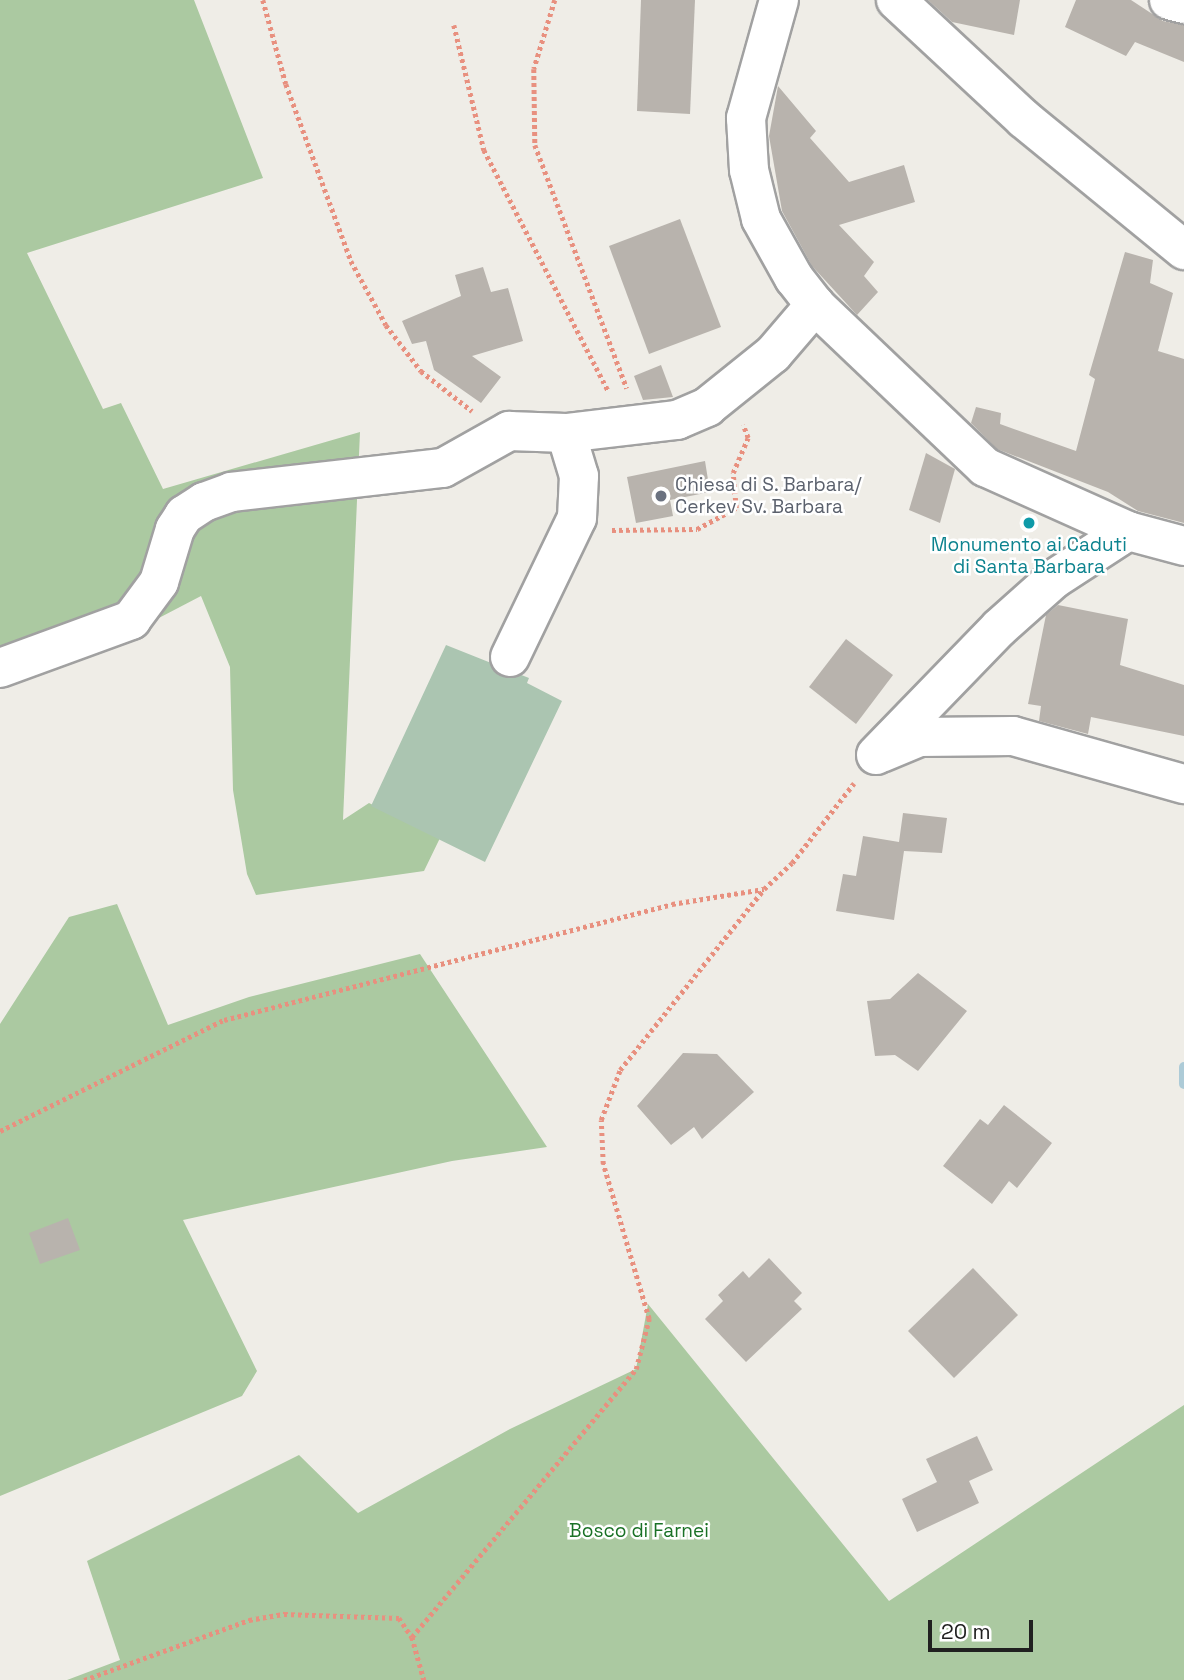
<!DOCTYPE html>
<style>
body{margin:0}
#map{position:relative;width:1184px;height:1680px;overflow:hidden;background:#efede7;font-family:"Space Grotesk",sans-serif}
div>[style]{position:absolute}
.forest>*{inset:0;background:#abc9a1}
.cemetery>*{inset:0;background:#abc5b1}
.stream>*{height:10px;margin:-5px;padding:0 5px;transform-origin:5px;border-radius:5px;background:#adcbd7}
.building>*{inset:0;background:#b8b3ad}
.path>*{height:4.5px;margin-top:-2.25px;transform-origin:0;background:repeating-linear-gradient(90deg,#e8907f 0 3.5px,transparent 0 7px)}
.roads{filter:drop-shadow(2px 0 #a1a1a1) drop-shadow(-2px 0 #a1a1a1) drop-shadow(0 2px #a1a1a1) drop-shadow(0 -2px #a1a1a1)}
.street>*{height:38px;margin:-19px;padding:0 19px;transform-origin:19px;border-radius:19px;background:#fff}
.dots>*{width:19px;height:19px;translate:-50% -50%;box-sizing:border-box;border:4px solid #fff;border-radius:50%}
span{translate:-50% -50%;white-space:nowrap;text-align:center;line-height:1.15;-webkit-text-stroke:5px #fff;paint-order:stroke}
.worship-label{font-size:19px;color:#5b616d}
.left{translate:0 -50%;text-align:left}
.culture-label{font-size:19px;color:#0d838f}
.park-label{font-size:19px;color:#1a7126}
.scale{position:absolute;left:928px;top:1620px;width:105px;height:32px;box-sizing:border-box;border:4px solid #202020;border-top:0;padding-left:9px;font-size:21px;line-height:24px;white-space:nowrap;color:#202020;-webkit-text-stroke:5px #fff;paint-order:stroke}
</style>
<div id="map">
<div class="forest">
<div style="clip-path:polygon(0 0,194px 0,263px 178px,27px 253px,103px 409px,121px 403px,163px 489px,360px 432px,343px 820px,369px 803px,440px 838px,424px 871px,256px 895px,247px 874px,233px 790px,230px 667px,201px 596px,86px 656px,0 688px)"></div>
<div style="clip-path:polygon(117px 904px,168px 1025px,249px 997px,420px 954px,547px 1147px,452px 1161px,183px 1220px,257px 1371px,242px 1396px,0 1496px,0 1024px,69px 917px)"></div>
<div style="clip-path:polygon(648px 1304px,889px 1601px,1184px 1405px,1184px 1680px,67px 1680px,120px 1660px,87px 1561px,299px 1455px,358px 1513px,510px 1429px,636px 1369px)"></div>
</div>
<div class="cemetery">
<div style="clip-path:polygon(446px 645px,529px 678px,527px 683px,562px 701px,485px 862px,371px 806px)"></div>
</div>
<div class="stream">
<div style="left:1184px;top:1067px;width:17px;rotate:90deg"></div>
</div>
<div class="building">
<div style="clip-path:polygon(641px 0,695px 0,690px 114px,637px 111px)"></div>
<div style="clip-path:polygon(928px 0,1020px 0,1014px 35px,952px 22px)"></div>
<div style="clip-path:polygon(1076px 0,1131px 0,1163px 21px,1184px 25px,1184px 62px,1135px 42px,1126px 56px,1065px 27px)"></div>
<div style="clip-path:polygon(778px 86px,816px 131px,810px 138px,849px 182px,904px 165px,915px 202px,839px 225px,874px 262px,864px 276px,878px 292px,857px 315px,812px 266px,782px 211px,769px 136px)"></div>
<div style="clip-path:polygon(680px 219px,721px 327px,649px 354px,609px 246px)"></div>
<div style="clip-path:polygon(1125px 252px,1153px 260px,1150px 283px,1173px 293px,1158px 351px,1184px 359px,1184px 523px,1138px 511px,1108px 492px,997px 449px,971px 423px,976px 407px,1001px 413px,1000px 424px,1076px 451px,1095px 379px,1089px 375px)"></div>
<div style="clip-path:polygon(483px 267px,491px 292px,508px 288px,523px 341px,472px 356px,501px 377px,481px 403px,434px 370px,426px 341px,412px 344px,402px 321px,461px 296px,455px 275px)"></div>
<div style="clip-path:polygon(661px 365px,673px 397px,643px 400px,634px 376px)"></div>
<div style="clip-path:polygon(926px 453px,955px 469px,940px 523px,909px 510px)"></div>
<div style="clip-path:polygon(705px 461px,710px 492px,670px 500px,673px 516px,636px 523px,627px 477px)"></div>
<div style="clip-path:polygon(1058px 605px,1128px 619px,1120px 665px,1184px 685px,1184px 736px,1091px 717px,1088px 734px,1039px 721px,1041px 706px,1028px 704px,1046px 615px)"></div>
<div style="clip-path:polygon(846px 639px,893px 675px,856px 724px,809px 687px)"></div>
<div style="clip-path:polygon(903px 813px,947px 818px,942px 853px,904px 851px,894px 920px,836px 911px,843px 874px,856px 876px,863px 836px,899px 842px)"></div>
<div style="clip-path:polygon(918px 973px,967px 1011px,918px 1071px,895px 1055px,875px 1056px,867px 1001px,890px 999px)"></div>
<div style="clip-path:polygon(683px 1053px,717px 1054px,754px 1092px,702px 1139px,694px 1127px,671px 1145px,637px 1106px)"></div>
<div style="clip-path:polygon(1004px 1105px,1052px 1143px,1017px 1188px,1009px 1181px,992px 1204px,943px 1166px,980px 1119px,988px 1125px)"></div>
<div style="clip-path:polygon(68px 1218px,80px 1250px,40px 1264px,29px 1233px)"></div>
<div style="clip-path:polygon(769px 1258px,802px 1293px,794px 1301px,802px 1309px,746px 1362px,705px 1319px,723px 1301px,718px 1295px,743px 1271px,749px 1278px)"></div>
<div style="clip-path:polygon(973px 1268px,1018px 1315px,954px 1378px,908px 1331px)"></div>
<div style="clip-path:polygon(977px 1436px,993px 1470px,969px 1481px,979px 1503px,917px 1532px,902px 1499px,937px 1482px,926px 1459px)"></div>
</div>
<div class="path">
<div style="left:263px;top:0;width:87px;rotate:74.7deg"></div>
<div style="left:286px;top:84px;width:189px;rotate:69.8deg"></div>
<div style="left:351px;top:261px;width:73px;rotate:61.3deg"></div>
<div style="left:386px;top:325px;width:58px;rotate:52.7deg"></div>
<div style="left:421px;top:371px;width:65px;rotate:38.1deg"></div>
<div style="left:555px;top:0;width:72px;rotate:106.9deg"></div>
<div style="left:534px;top:69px;width:76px;rotate:89.2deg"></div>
<div style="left:535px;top:145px;width:260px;rotate:69.3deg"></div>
<div style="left:454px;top:25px;width:129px;rotate:76.5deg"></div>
<div style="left:484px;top:150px;width:272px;rotate:62.7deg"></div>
<div style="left:612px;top:530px;width:85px;rotate:-0.7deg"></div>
<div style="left:697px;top:529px;width:44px;rotate:-28.3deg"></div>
<div style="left:736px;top:508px;width:35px;rotate:-95deg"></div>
<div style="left:733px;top:473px;width:38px;rotate:-67deg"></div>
<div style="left:748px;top:438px;width:14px;rotate:-111deg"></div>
<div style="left:0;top:1131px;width:250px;rotate:-26.4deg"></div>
<div style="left:224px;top:1020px;width:463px;rotate:-14.5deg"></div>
<div style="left:672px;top:904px;width:93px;rotate:-9.3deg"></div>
<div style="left:764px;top:889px;width:38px;rotate:-43deg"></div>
<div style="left:792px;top:863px;width:101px;rotate:-52.2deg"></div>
<div style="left:412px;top:1637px;width:349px;rotate:-50.1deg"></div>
<div style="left:636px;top:1369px;width:52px;rotate:-75.4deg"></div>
<div style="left:649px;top:1319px;width:162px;rotate:-106.5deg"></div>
<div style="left:603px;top:1164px;width:44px;rotate:-92.6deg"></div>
<div style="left:601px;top:1120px;width:53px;rotate:-69.2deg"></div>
<div style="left:620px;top:1070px;width:230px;rotate:-51.5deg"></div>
<div style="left:84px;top:1680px;width:176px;rotate:-20deg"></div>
<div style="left:249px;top:1620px;width:36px;rotate:-10deg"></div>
<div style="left:284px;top:1614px;width:115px;rotate:2deg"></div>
<div style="left:399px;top:1618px;width:23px;rotate:56deg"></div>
<div style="left:412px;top:1637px;width:45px;rotate:74.4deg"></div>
</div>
<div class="roads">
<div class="street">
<div style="left:779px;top:0;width:123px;rotate:105.6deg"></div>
<div style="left:746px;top:118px;width:52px;rotate:86.7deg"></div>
<div style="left:749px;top:170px;width:50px;rotate:76.2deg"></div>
<div style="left:761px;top:219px;width:68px;rotate:60.8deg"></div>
<div style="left:794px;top:278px;width:34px;rotate:52deg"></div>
<div style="left:815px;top:305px;width:235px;rotate:43.6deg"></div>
<div style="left:985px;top:467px;width:157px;rotate:24.1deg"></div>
<div style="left:1128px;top:531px;width:58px;rotate:15deg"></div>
<div style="left:896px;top:0;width:175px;rotate:42.9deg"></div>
<div style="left:1024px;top:119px;width:207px;rotate:39.3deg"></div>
<div style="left:1169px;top:0;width:16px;rotate:15deg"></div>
<div style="left:510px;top:657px;width:154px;rotate:-64.3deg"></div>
<div style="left:577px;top:518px;width:42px;rotate:-87.3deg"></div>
<div style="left:579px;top:476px;width:45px;rotate:-106.8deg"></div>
<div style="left:0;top:668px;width:140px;rotate:-20.1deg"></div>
<div style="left:131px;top:620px;width:47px;rotate:-53.6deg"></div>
<div style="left:159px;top:582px;width:55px;rotate:-73.2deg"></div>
<div style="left:175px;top:529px;width:17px;rotate:-57deg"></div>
<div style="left:184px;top:515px;width:24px;rotate:-33deg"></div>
<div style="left:204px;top:502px;width:29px;rotate:-20deg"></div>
<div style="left:231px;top:492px;width:213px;rotate:-6.5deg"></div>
<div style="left:443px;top:468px;width:76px;rotate:-29.3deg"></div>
<div style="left:509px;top:431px;width:57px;rotate:2deg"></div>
<div style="left:566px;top:433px;width:112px;rotate:-6.7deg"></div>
<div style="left:677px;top:420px;width:33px;rotate:-23deg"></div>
<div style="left:707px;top:407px;width:85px;rotate:-38.8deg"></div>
<div style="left:773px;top:354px;width:65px;rotate:-49.4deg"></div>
<div style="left:881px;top:753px;width:41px;rotate:-22.8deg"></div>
<div style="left:919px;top:737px;width:94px;rotate:-0.6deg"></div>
<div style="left:1013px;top:736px;width:178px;rotate:15.7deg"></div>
<div style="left:876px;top:755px;width:177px;rotate:-45.9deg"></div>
<div style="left:999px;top:628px;width:74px;rotate:-41.7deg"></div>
<div style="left:1054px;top:579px;width:88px;rotate:-33deg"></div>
</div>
</div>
<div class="dots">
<div style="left:661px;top:496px;background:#6b7280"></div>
<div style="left:1029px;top:523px;background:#0f9aa8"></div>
</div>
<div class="worship-label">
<span class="left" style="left:675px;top:496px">Chiesa di S. Barbara/<br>Cerkev Sv. Barbara</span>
</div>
<div class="culture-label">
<span style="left:1029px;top:556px">Monumento ai Caduti<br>di Santa Barbara</span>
</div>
<div class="park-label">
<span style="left:639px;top:1531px">Bosco di Farnei</span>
</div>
<div class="scale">20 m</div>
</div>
